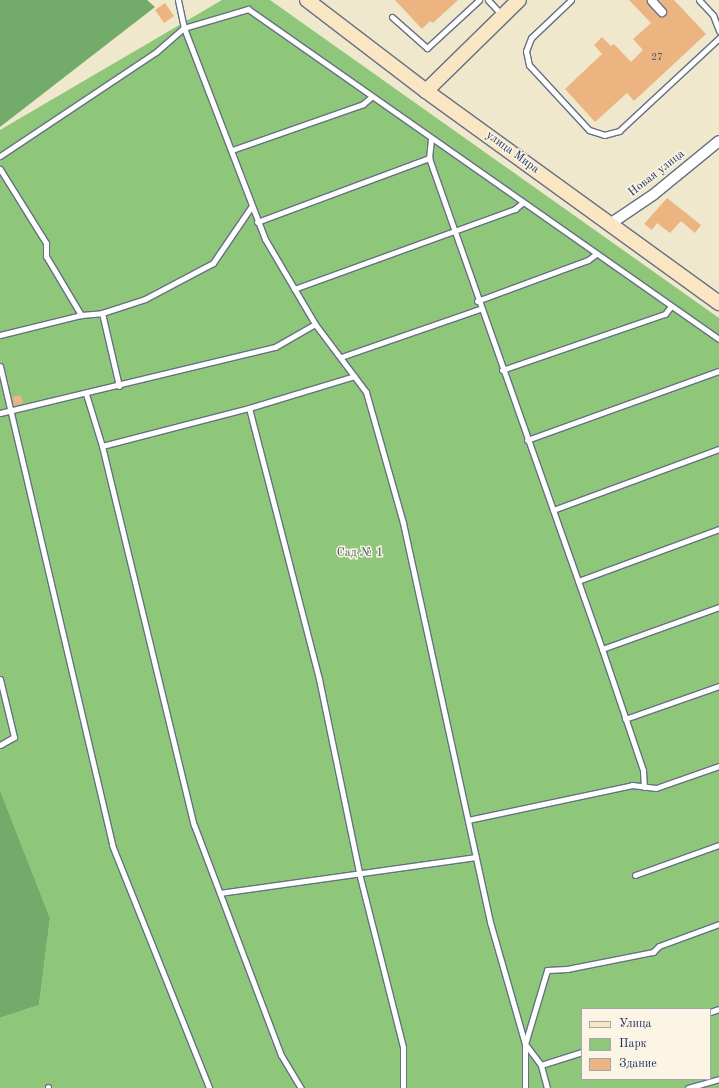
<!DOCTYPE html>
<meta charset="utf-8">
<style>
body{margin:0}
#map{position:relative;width:719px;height:1088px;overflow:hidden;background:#efe8cc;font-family:"Old Standard TT",serif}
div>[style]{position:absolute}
.green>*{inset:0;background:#8fc77a}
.forest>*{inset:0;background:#73ac6a}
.building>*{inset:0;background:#ebb480}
.roads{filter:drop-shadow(1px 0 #657084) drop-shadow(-1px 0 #657084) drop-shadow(0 1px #657084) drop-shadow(0 -1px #657084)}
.service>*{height:5px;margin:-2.5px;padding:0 2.5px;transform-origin:2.5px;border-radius:2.5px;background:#fff}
.pedestrian>*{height:8px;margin:-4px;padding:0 4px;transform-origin:4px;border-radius:4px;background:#fff}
.minor>*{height:10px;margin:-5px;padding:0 5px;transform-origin:5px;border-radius:5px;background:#fff}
.secondary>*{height:14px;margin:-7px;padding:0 7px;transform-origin:7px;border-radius:7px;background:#fbe6c3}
span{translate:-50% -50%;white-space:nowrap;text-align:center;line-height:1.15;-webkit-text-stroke:3px #fcf5e5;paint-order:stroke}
.number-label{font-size:10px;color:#4f5066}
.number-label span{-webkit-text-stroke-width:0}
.street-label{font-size:12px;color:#1b2f5e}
.park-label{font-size:12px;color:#3e5d66}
.legend{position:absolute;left:581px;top:1008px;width:130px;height:72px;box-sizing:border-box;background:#fcf5e5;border:1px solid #a2a6af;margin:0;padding:5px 7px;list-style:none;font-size:12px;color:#1b2f5e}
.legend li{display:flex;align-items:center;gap:8px;height:20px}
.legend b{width:20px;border:1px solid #a2a6af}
</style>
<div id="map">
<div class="green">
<div style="clip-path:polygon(evenodd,222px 0,270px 0,719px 318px,719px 1088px,0 1088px,0 1018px,39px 1005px,50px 918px,0 790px,0 130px,222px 0,582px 1009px,710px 1009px,710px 1079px,582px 1079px,582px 1009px)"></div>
</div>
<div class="forest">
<div style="clip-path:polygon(0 0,147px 0,155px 7px,0 127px)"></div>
<div style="clip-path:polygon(0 790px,50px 918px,39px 1005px,0 1018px)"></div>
</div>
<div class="building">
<div style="clip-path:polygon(395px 0,458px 0,433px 23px,430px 21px,422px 29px)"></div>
<div style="clip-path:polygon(629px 0,647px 0,658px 16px,663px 17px,667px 10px,659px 0,674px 0,706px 34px,634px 101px,627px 93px,595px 122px,565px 89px,602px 54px,594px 45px,602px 37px,611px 46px,614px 44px,631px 62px,643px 50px,633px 39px,651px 23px)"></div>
<div style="clip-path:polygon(165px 3px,174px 16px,164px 23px,155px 10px)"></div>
<div style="clip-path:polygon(667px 198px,701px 225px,695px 233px,681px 221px,670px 233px,657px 223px,652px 230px,644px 224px)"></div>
<div style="clip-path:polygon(21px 395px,23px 403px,14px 406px,12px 397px)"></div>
</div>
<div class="roads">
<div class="service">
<div style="left:178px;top:0;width:29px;rotate:78deg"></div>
<div style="left:184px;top:28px;width:226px;rotate:69deg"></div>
<div style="left:265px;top:239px;width:99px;rotate:59.5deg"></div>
<div style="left:315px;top:324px;width:85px;rotate:53.1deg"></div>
<div style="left:366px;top:392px;width:136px;rotate:74.2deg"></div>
<div style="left:403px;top:523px;width:408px;rotate:77.7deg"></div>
<div style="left:490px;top:922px;width:127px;rotate:74deg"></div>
<div style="left:525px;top:1044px;width:44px;rotate:90deg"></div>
<div style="left:488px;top:0;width:21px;rotate:47deg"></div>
<div style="left:571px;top:0;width:55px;rotate:136.5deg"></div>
<div style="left:531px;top:38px;width:14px;rotate:111deg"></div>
<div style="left:526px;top:51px;width:14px;rotate:78deg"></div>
<div style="left:529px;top:65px;width:88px;rotate:47.3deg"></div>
<div style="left:589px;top:130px;width:16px;rotate:18deg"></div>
<div style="left:604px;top:135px;width:16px;rotate:-15deg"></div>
<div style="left:619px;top:131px;width:137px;rotate:-42.9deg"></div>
<div style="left:699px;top:0;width:21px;rotate:47deg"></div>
<div style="left:713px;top:15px;width:17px;rotate:69deg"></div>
<div style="left:392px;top:17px;width:47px;rotate:41.5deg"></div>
<div style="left:427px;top:48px;width:71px;rotate:-42.7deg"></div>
<div style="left:431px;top:139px;width:19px;rotate:96deg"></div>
<div style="left:429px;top:158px;width:521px;rotate:70.59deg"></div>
<div style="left:602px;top:649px;width:128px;rotate:71.3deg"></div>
<div style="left:643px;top:770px;width:17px;rotate:87deg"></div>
<div style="left:232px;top:150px;width:139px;rotate:-19.3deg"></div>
<div style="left:363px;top:104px;width:11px;rotate:-41deg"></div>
<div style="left:0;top:156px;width:187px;rotate:-33.7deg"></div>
<div style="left:156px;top:52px;width:37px;rotate:-41deg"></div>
<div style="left:184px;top:28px;width:67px;rotate:-16.5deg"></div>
<div style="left:248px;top:9px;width:575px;rotate:35.02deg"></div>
<div style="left:0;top:169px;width:87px;rotate:58.1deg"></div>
<div style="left:46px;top:243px;width:13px;rotate:90deg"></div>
<div style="left:46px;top:256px;width:69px;rotate:59.3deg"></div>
<div style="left:257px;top:222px;width:184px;rotate:-20.4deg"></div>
<div style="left:294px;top:289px;width:235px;rotate:-19.9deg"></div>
<div style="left:515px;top:209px;width:9px;rotate:-41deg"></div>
<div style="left:477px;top:301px;width:118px;rotate:-20.3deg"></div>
<div style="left:588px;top:260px;width:10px;rotate:-37deg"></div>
<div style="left:102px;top:313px;width:75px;rotate:76.9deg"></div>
<div style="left:0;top:335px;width:83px;rotate:-13.9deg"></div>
<div style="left:81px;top:315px;width:21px;rotate:-5deg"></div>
<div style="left:102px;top:313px;width:45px;rotate:-18deg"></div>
<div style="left:145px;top:299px;width:77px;rotate:-27.9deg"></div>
<div style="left:213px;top:263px;width:68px;rotate:-55.8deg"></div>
<div style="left:341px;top:357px;width:147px;rotate:-19.1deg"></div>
<div style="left:0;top:366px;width:492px;rotate:76.8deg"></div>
<div style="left:112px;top:845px;width:262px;rotate:68.2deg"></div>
<div style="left:502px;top:370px;width:172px;rotate:-19deg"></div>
<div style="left:665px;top:314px;width:10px;rotate:-53deg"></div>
<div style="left:86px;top:394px;width:54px;rotate:72.9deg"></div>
<div style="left:102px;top:446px;width:390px;rotate:76.4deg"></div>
<div style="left:194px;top:825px;width:246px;rotate:69.3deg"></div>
<div style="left:281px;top:1055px;width:39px;rotate:59deg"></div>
<div style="left:249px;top:408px;width:280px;rotate:75.5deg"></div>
<div style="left:319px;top:679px;width:198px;rotate:78.3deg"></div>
<div style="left:359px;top:873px;width:179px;rotate:75.8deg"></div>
<div style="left:403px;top:1047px;width:41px;rotate:90deg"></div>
<div style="left:0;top:413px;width:283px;rotate:-13.5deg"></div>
<div style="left:275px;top:347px;width:46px;rotate:-29.9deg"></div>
<div style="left:527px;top:440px;width:204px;rotate:-19.8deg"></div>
<div style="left:102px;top:446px;width:152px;rotate:-14.5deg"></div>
<div style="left:249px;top:408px;width:110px;rotate:-16.9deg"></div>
<div style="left:553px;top:510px;width:177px;rotate:-20.2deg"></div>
<div style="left:578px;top:581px;width:150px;rotate:-20.2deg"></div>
<div style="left:602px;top:649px;width:124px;rotate:-19.7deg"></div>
<div style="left:0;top:679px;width:60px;rotate:76.4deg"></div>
<div style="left:14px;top:737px;width:16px;rotate:150deg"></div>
<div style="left:625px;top:719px;width:100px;rotate:-19.3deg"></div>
<div style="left:468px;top:820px;width:168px;rotate:-12deg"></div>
<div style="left:632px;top:785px;width:24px;rotate:7deg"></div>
<div style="left:656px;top:788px;width:67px;rotate:-19.2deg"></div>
<div style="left:635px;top:875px;width:89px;rotate:-19.7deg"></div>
<div style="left:220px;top:893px;width:258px;rotate:-8deg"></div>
<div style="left:710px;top:1012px;width:9px;rotate:-18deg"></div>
<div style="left:541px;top:1065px;width:43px;rotate:-17.6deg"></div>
<div style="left:48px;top:1087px;width:1px;rotate:90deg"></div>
<div style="left:547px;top:1088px;width:24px;rotate:-105deg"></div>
<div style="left:541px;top:1065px;width:26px;rotate:-127deg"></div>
<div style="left:525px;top:1044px;width:77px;rotate:-73.4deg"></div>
<div style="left:547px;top:970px;width:20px;rotate:-3deg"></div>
<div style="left:567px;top:969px;width:88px;rotate:-11.2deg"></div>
<div style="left:653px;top:952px;width:8px;rotate:-45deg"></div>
<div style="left:659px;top:946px;width:64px;rotate:-20.1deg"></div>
<div style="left:688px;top:1088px;width:32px;rotate:-16deg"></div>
</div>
<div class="pedestrian">
<div style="left:652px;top:1px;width:15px;rotate:48deg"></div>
</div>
<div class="minor">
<div style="left:610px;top:224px;width:52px;rotate:-34deg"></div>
<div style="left:653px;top:195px;width:85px;rotate:-39.3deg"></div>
</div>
<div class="secondary">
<div style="left:307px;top:0;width:150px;rotate:37.4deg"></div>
<div style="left:426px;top:91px;width:362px;rotate:35.9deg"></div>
<div style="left:426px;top:91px;width:130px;rotate:-44.4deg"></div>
</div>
</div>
<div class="number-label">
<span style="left:657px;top:58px">27</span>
</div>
<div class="street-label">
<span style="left:512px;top:153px;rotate:36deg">улица Мира</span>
<span style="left:657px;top:174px;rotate:-38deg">Новая улица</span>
</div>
<div class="park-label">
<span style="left:360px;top:554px">Сад № 1</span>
</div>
<ul class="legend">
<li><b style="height:5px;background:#fbe6c3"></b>Улица</li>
<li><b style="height:11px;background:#8fc77a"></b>Парк</li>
<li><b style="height:11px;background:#ebb480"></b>Здание</li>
</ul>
</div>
